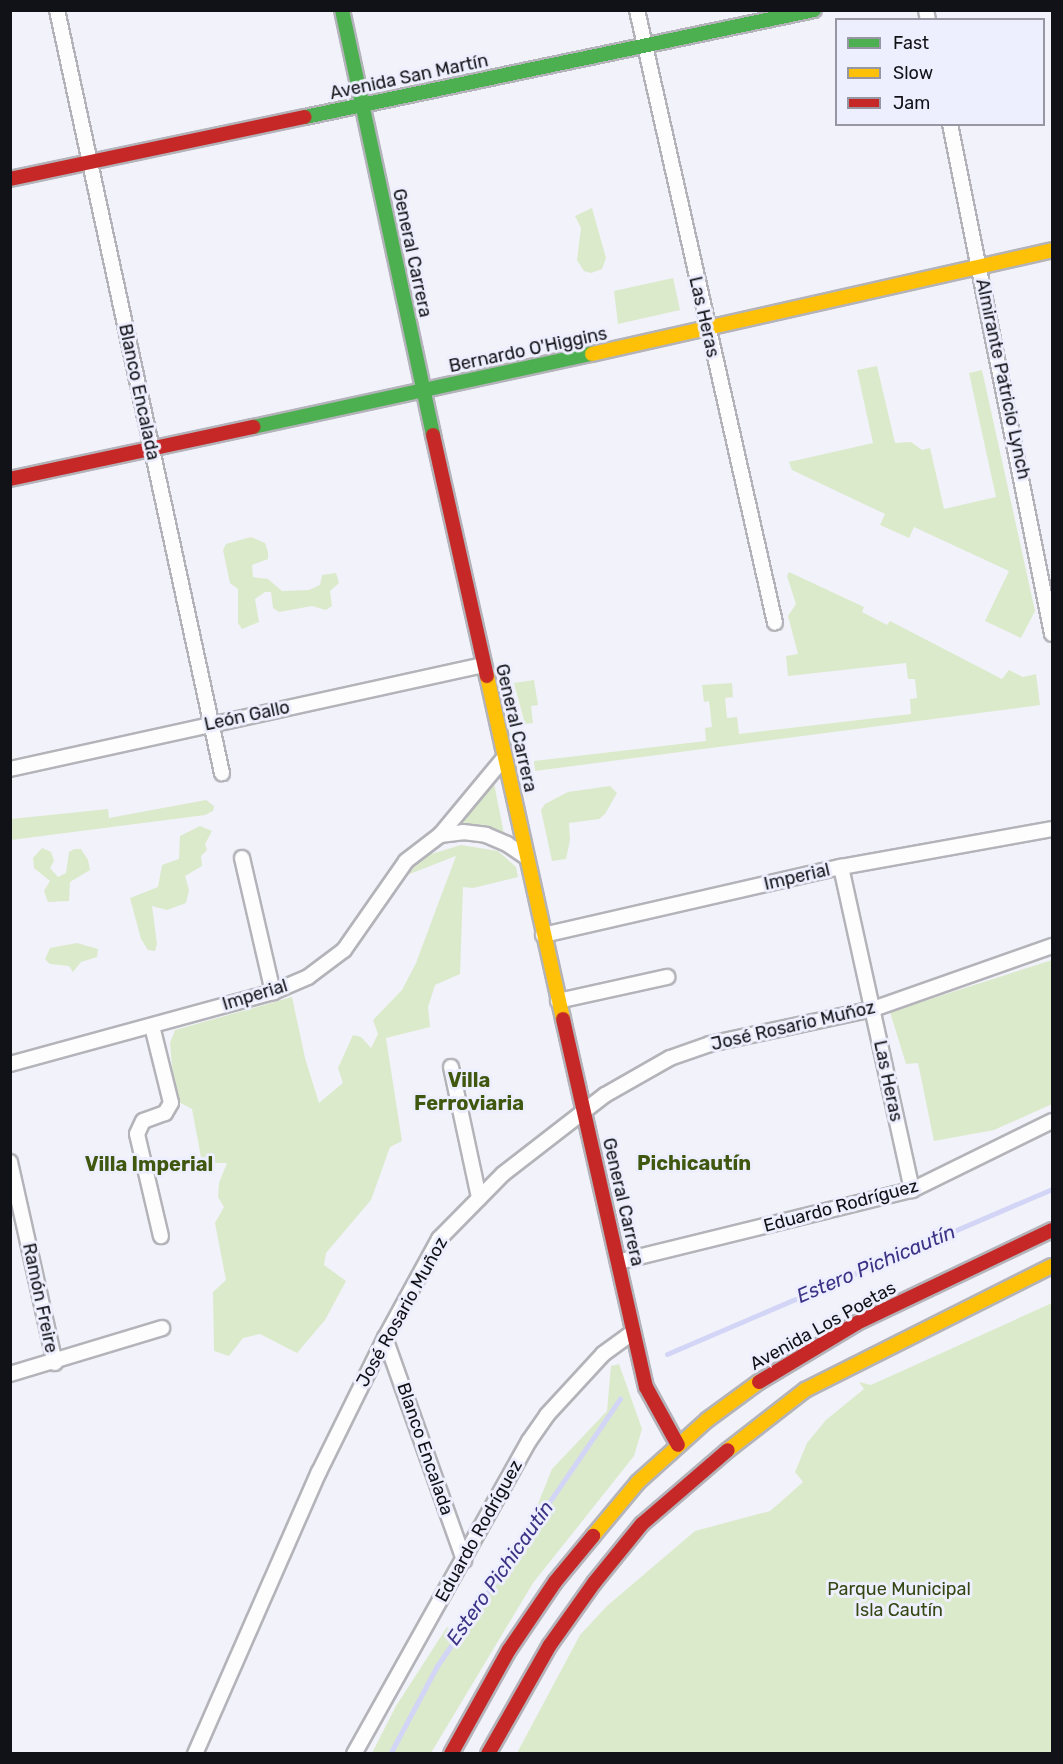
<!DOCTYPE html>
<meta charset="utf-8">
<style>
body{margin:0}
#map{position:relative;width:1063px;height:1764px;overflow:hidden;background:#f2f2fa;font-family:Rubik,sans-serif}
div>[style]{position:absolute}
.green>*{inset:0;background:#dbeacb}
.stream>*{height:5px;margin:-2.5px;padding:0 2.5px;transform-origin:2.5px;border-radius:2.5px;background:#d3d5f6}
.roads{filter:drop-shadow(2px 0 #b3b3b9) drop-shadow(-2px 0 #b3b3b9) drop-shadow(0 2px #b3b3b9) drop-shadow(0 -2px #b3b3b9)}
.street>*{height:14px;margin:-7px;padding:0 7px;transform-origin:7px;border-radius:7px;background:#fdfdfe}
.fast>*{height:14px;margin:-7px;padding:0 7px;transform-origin:7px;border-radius:7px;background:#4caf50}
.slow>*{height:14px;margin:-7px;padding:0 7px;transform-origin:7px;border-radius:7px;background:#ffc107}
.jam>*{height:14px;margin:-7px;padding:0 7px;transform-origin:7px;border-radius:7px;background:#c62828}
span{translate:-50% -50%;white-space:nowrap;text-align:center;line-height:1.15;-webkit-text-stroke:6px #eeeffe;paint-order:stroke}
.street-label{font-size:18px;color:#111217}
.park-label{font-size:18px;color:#344712}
.neighbourhood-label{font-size:20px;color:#3f570f;font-weight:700}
.water-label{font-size:20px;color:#3c3386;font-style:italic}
.frame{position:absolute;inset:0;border:12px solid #111217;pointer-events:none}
.legend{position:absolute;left:835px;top:18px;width:210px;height:108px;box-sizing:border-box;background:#eeeffe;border:2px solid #9697a2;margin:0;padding:8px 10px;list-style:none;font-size:18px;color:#111217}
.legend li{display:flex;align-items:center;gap:12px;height:30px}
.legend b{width:30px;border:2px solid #9697a2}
</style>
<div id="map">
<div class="green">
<div style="clip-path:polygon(592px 208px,606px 258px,602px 269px,591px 273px,584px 271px,577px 260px,581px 228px,575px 216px)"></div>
<div style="clip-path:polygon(673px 278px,680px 310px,618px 324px,614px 291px)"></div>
<div style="clip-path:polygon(877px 366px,895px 443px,911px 442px,922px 450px,930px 448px,944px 509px,996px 497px,969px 373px,982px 370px,1035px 611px,1021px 638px,985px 621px,1009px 571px,914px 527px,909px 538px,880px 525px,885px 514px,792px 470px,789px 462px,873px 443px,857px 370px)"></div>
<div style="clip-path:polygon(251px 537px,265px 543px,268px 552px,268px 559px,252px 565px,253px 577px,268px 579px,282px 591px,309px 590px,320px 585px,322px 575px,336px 573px,339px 583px,330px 591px,332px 606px,326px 610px,312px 606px,279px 612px,273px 608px,271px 592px,265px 592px,255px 599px,259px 622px,242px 629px,238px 623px,238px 589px,230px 583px,223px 550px,226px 544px)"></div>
<div style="clip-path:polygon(789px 572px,864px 607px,862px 612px,887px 625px,890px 621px,1002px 679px,1009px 670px,1023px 677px,1036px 674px,1040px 705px,535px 771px,534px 761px,706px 741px,705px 728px,712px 727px,709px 701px,704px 702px,702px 685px,732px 683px,733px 697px,725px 698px,727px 718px,737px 717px,739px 734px,911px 714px,910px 699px,917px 698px,915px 679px,908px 679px,906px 663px,788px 676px,786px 656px,798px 654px,788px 616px,796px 604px,787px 576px)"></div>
<div style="clip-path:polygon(534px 680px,538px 705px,531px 706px,533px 723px,525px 724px,514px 683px)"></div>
<div style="clip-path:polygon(493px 778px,504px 834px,470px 824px,454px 824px)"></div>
<div style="clip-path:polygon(610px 786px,617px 793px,605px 814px,599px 819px,569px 823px,570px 840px,566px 859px,552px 861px,541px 810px,545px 804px,568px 792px)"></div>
<div style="clip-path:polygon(206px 800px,214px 806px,213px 811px,205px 815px,11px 840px,11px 819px,108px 809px,109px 818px)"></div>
<div style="clip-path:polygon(200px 826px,212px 831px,205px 844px,207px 850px,201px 856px,202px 866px,185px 876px,189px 890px,186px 903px,167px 910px,152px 906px,157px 944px,155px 951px,148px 950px,141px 939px,130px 898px,158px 887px,162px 865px,179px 859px,180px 836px)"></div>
<div style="clip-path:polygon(461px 845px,498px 851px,516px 867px,518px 877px,473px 888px,463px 887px,460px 974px,435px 985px,428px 1007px,430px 1027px,386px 1038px,402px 1141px,390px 1147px,371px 1200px,326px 1253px,324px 1265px,346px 1281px,325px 1320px,297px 1353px,260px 1334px,243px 1338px,229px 1356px,214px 1351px,213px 1292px,226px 1280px,215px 1223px,224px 1207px,218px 1197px,219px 1183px,227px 1163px,209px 1163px,201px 1157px,192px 1109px,175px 1100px,170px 1043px,175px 1030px,292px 997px,305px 1058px,319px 1103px,343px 1083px,338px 1068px,353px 1035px,361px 1037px,371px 1048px,378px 1034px,373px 1020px,402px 990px,416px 963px,456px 856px,407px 875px,425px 856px)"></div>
<div style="clip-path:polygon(42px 848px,51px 852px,54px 861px,50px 868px,58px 877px,66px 873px,69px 852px,74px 849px,81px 849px,88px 860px,90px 870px,70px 882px,69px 901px,48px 902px,44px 891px,50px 881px,34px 868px,33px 858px)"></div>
<div style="clip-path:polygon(77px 943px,98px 949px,97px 957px,81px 962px,73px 972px,69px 966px,50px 964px,45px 959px,50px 948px)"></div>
<div style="clip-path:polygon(1052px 960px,1052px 1104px,994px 1130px,934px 1141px,918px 1063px,906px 1064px,890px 1012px)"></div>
<div style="clip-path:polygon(1052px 1303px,1052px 1753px,517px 1753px,580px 1635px,607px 1606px,695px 1531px,770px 1511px,784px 1499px,803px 1482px,795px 1472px,807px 1443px,826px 1420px,864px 1389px,859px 1382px,871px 1385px)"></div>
<div style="clip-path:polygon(619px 1364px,642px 1429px,634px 1456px,533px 1583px,431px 1753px,372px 1753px,396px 1706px,447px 1627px,455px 1633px,520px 1549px,552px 1469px,607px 1411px,611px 1366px)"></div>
</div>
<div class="stream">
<div style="left:667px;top:1354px;width:419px;rotate:-23.2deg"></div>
<div style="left:390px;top:1754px;width:100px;rotate:-61.9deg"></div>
<div style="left:437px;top:1666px;width:324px;rotate:-55.6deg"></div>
</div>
<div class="roads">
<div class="street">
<div style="left:57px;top:10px;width:781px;rotate:77.8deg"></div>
<div style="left:637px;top:10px;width:628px;rotate:77.31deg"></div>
<div style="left:926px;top:10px;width:10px;rotate:79deg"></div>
<div style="left:950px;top:124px;width:520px;rotate:78.69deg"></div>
<div style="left:10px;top:769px;width:484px;rotate:-12.4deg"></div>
<div style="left:440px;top:835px;width:100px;rotate:-50.3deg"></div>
<div style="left:242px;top:858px;width:138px;rotate:77deg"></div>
<div style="left:841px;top:867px;width:331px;rotate:77.6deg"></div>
<div style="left:543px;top:935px;width:306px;rotate:-12.9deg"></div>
<div style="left:841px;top:867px;width:214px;rotate:-10.2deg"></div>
<div style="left:558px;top:1001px;width:112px;rotate:-12.4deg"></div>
<div style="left:152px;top:1026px;width:79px;rotate:76.1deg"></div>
<div style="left:171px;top:1103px;width:12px;rotate:121deg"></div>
<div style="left:165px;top:1113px;width:23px;rotate:160deg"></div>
<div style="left:143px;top:1121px;width:14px;rotate:115deg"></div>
<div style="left:137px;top:1134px;width:105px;rotate:76.8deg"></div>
<div style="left:10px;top:1064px;width:273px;rotate:-15.3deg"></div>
<div style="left:273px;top:992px;width:38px;rotate:-23deg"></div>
<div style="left:308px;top:977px;width:45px;rotate:-36.9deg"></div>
<div style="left:344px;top:950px;width:108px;rotate:-55.1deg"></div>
<div style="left:406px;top:861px;width:43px;rotate:-37.4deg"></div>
<div style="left:440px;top:835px;width:23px;rotate:-7deg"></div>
<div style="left:463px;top:832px;width:23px;rotate:7deg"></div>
<div style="left:486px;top:835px;width:23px;rotate:23deg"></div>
<div style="left:507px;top:844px;width:23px;rotate:34deg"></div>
<div style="left:451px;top:1067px;width:134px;rotate:77.9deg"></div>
<div style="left:10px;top:1162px;width:206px;rotate:77.4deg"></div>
<div style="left:618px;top:1262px;width:303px;rotate:-13.8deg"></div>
<div style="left:912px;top:1190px;width:156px;rotate:-26.2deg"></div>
<div style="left:385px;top:1338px;width:236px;rotate:70.4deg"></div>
<div style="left:10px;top:1374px;width:159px;rotate:-16.8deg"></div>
<div style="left:195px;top:1754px;width:308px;rotate:-66.3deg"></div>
<div style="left:319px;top:1472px;width:149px;rotate:-63.8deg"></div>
<div style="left:385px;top:1338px;width:113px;rotate:-61.4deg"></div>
<div style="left:439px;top:1239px;width:91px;rotate:-45.4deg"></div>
<div style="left:503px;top:1174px;width:129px;rotate:-37.8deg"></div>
<div style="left:605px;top:1095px;width:75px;rotate:-29.6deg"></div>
<div style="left:670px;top:1058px;width:42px;rotate:-19.3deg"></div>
<div style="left:710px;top:1044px;width:167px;rotate:-12.1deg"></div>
<div style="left:873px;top:1009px;width:190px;rotate:-19.4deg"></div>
<div style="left:354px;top:1754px;width:359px;rotate:-60.8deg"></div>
<div style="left:529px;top:1441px;width:32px;rotate:-55deg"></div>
<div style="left:547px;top:1415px;width:83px;rotate:-47.4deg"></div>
<div style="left:603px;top:1354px;width:37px;rotate:-36deg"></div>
</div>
<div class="fast">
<div style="left:342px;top:10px;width:435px;rotate:77.9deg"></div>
<div style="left:305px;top:117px;width:520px;rotate:-11.87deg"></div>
<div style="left:253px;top:427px;width:347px;rotate:-12.2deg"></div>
</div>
<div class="slow">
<div style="left:592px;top:354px;width:472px;rotate:-12.7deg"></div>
<div style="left:487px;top:676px;width:351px;rotate:77.5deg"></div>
<div style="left:728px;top:1450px;width:98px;rotate:-37.9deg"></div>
<div style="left:805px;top:1390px;width:276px;rotate:-26.7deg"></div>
<div style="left:593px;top:1536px;width:70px;rotate:-50.2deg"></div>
<div style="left:638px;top:1482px;width:93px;rotate:-41.9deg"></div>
<div style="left:707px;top:1420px;width:64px;rotate:-36.2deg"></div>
</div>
<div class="jam">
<div style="left:10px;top:179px;width:301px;rotate:-11.9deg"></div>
<div style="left:433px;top:435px;width:247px;rotate:77.4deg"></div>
<div style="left:10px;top:479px;width:249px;rotate:-12.1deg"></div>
<div style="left:563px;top:1019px;width:377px;rotate:77.3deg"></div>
<div style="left:646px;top:1387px;width:66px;rotate:61.1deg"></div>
<div style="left:759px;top:1382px;width:114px;rotate:-31deg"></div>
<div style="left:857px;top:1323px;width:216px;rotate:-25.5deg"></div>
<div style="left:451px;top:1754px;width:119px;rotate:-60.9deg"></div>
<div style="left:509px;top:1650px;width:82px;rotate:-55.9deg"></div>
<div style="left:555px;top:1582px;width:60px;rotate:-50.4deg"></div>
<div style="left:488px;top:1754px;width:125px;rotate:-60.4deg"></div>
<div style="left:550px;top:1645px;width:76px;rotate:-54.6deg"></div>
<div style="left:594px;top:1583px;width:76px;rotate:-50.9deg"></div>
<div style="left:642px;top:1524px;width:113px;rotate:-40.7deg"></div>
</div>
</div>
<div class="street-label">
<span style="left:409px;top:77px;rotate:-12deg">Avenida San Martín</span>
<span style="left:412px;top:253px;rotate:78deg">General Carrera</span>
<span style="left:704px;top:317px;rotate:77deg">Las Heras</span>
<span style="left:528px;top:350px;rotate:-12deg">Bernardo O'Higgins</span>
<span style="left:1003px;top:379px;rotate:78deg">Almirante Patricio Lynch</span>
<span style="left:139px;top:392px;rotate:78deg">Blanco Encalada</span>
<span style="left:247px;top:716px;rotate:-12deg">León Gallo</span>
<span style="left:516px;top:728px;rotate:77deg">General Carrera</span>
<span style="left:797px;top:877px;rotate:-13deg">Imperial</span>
<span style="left:255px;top:995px;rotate:-17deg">Imperial</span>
<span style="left:793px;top:1026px;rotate:-13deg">José Rosario Muñoz</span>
<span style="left:888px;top:1081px;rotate:78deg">Las Heras</span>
<span style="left:623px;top:1202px;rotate:77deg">General Carrera</span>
<span style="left:841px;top:1206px;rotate:-15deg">Eduardo Rodríguez</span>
<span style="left:40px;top:1298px;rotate:78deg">Ramón Freire</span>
<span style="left:402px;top:1312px;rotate:-61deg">José Rosario Muñoz</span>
<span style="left:823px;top:1326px;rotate:-29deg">Avenida Los Poetas</span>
<span style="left:425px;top:1449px;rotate:71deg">Blanco Encalada</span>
<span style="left:479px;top:1531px;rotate:-61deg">Eduardo Rodríguez</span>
</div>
<div class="park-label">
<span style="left:899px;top:1600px">Parque Municipal<br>Isla Cautín</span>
</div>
<div class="neighbourhood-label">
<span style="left:469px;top:1092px">Villa<br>Ferroviaria</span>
<span style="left:694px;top:1163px">Pichicautín</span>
<span style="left:149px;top:1164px">Villa Imperial</span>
</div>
<div class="water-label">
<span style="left:876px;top:1264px;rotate:-23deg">Estero Pichicautín</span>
<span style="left:500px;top:1573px;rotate:-55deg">Estero Pichicautín</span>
</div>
<div class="frame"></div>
<ul class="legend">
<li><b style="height:8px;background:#4caf50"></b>Fast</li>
<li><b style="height:8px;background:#ffc107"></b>Slow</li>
<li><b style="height:8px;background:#c62828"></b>Jam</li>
</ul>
</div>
